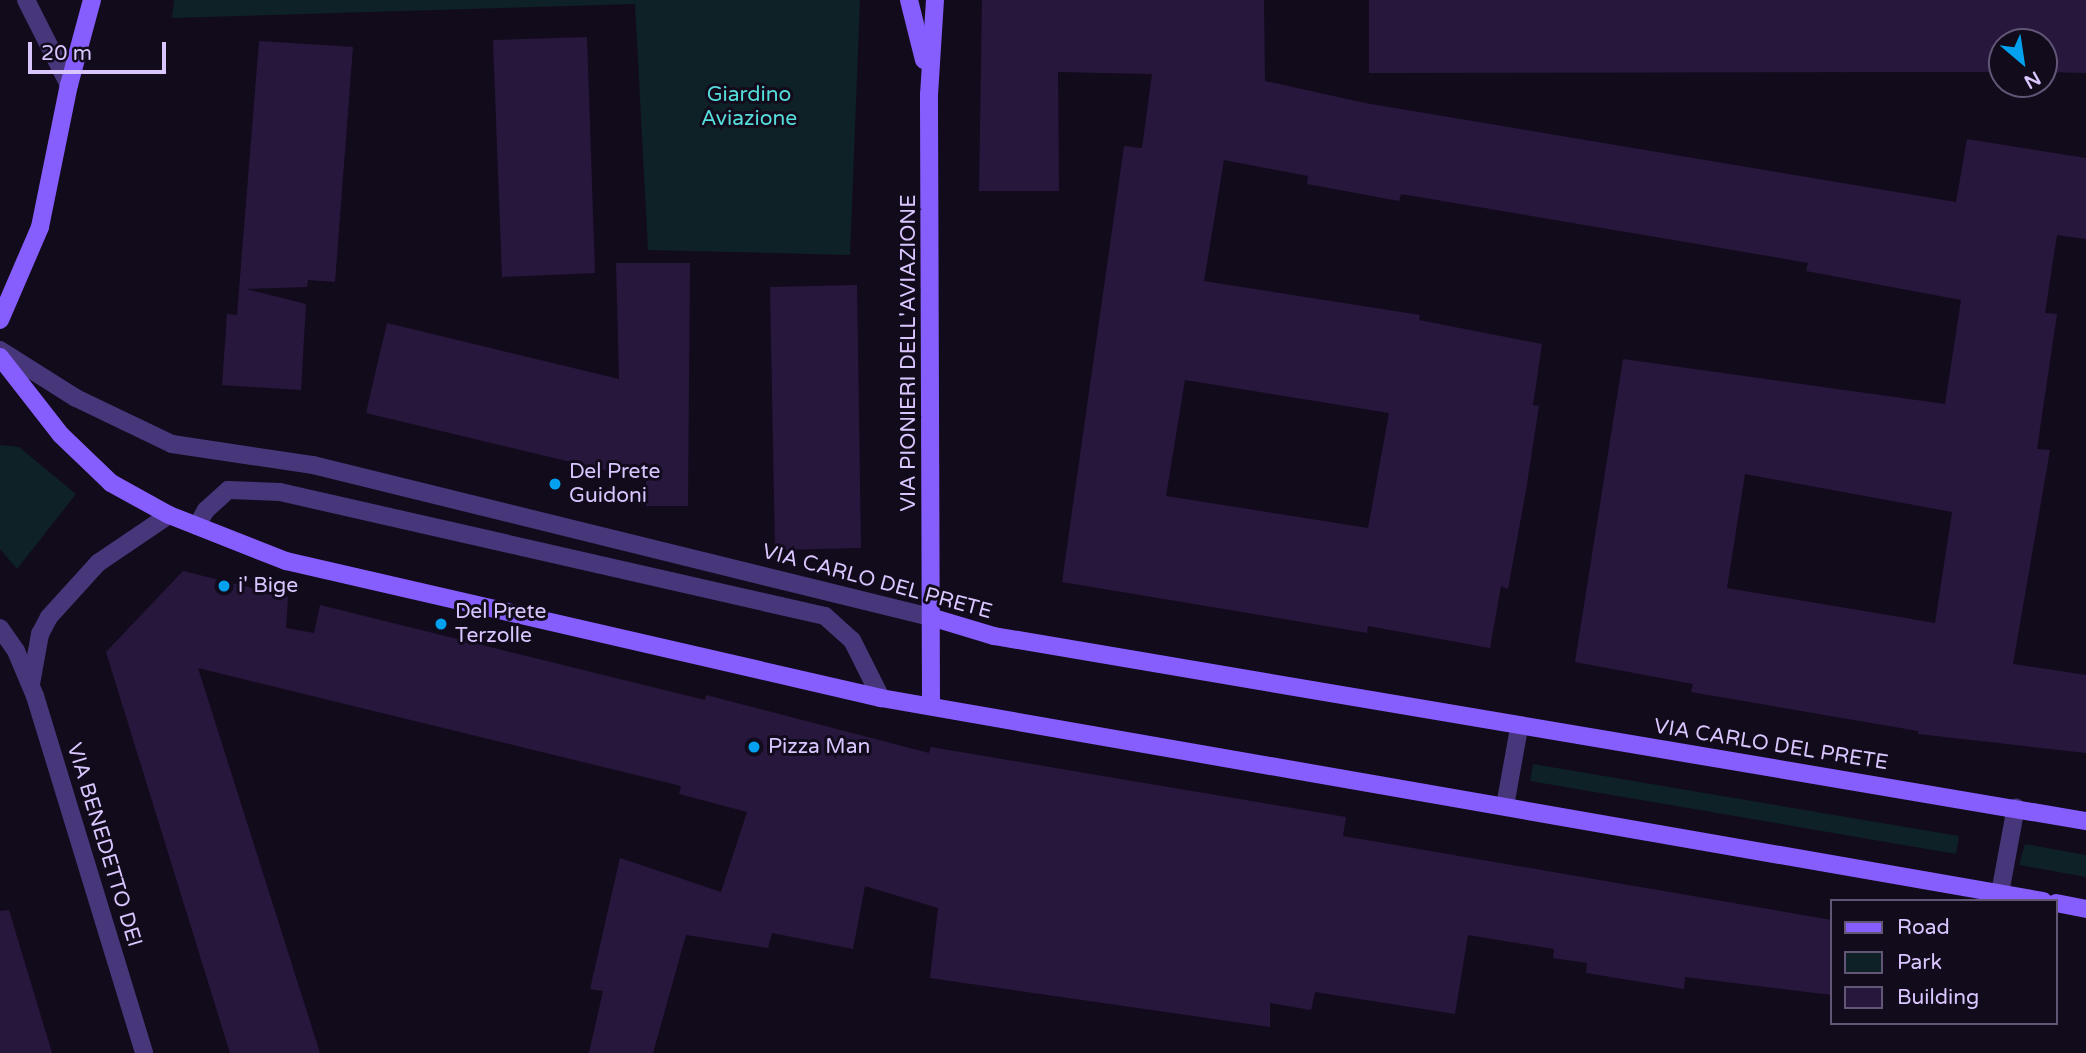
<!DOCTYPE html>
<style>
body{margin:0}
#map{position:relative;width:2086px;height:1053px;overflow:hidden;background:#120b1c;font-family:"Varela Round",sans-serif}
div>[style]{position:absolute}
.green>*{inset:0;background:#0e2126}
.building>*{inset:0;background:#27173d}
.street>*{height:18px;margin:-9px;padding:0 9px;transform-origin:9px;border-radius:9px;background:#48367b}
.secondary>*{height:18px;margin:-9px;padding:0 9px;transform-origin:9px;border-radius:9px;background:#865efe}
.dots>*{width:19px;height:19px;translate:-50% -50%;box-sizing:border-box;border:4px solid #120b1c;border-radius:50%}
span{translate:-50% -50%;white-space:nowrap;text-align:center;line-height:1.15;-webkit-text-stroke:6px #120b1c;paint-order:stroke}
.park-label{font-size:21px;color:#54ddda}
.street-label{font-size:21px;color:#dac6ff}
.poi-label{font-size:21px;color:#dac6ff}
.left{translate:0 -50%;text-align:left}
.legend{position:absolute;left:1830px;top:899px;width:228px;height:126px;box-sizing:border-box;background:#120b1c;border:2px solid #625677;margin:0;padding:9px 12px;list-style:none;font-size:21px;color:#dac6ff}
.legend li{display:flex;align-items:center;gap:14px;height:35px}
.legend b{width:35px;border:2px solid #625677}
.north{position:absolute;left:1988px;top:28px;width:70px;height:70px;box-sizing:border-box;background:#120b1c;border:2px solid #625677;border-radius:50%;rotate:151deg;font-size:19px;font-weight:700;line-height:28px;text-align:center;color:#dac6ff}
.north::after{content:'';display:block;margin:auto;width:24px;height:32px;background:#01a1f0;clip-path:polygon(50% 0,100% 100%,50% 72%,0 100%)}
.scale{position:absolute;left:28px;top:42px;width:138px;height:32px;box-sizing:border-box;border:4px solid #dac6ff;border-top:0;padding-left:9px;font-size:21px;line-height:24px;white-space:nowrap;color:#dac6ff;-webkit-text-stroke:5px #120b1c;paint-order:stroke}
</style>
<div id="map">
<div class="green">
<div style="clip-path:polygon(174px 0,860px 0,850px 255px,648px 250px,635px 4px,172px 18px)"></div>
<div style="clip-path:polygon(0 445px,19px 447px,76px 494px,17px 569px,0 549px)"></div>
<div style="clip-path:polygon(1533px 764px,1959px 836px,1956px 854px,1530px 781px)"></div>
<div style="clip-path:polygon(2025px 844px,2086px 855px,2086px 877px,2019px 865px)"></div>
</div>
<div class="building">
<div style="clip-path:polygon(evenodd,982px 0,1264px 0,1265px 81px,1365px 103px,1956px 202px,1967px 139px,2086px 158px,2086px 239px,2057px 235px,2045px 313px,2057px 314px,2037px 449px,2050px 450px,2013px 664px,2086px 675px,2086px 753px,1918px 734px,1918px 731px,1691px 692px,1693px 684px,1575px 662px,1623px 359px,1945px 404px,1961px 300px,1806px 271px,1808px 263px,1774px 257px,1401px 194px,1399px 201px,1307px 184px,1308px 176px,1224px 160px,1204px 281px,1420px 315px,1419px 320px,1542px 344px,1533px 405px,1539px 406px,1526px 490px,1508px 589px,1501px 586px,1490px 648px,1368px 626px,1367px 633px,1062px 582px,1124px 146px,1142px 148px,1152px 74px,1058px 72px,1059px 191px,979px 191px,982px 0,1185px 380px,1389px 413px,1368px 528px,1166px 496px,1185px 380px,982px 0,1745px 474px,1952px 512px,1935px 623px,1727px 588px,1745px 474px)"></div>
<div style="clip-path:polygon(1369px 0,2086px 0,2086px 73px,2044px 72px,2044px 42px,2002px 42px,2002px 72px,1369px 73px)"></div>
<div style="clip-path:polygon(587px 37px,595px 273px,502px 277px,493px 40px)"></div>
<div style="clip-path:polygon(259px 41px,353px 47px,335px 282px,308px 280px,307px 287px,246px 289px,306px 304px,301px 390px,222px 385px,227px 314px,237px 315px)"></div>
<div style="clip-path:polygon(616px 263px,690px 263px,688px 506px,646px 506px,646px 480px,366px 413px,387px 323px,619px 379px)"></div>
<div style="clip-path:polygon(857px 285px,861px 548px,775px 550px,770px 287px)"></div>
<div style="clip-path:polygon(183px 571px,288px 597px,286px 628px,314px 633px,320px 605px,705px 700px,706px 695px,929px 753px,931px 747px,1346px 817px,1343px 836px,1832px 920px,1832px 995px,1685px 977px,1684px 989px,1586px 973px,1587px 963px,1553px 958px,1554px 949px,1468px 935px,1455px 1014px,1315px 992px,1311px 1010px,1270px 1003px,1270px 1027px,930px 978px,938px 908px,865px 886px,853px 949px,772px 933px,768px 948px,686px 935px,653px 1053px,589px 1053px,603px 991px,590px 989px,620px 858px,721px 892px,747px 812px,679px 794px,681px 786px,198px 668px,320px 1053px,230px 1053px,106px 652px)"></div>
<div style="clip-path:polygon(9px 910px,52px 1053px,0 1053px,0 911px)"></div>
</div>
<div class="street">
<div style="left:26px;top:0;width:95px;rotate:63.2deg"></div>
<div style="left:0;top:350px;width:90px;rotate:32.3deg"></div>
<div style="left:76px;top:398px;width:106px;rotate:25.6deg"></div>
<div style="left:172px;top:444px;width:143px;rotate:8.5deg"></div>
<div style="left:313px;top:465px;width:640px;rotate:13.84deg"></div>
<div style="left:197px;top:526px;width:18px;rotate:-61deg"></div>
<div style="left:206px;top:510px;width:30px;rotate:-42deg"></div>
<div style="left:228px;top:490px;width:52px;rotate:2.2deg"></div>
<div style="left:280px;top:492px;width:559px;rotate:12.82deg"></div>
<div style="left:825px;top:616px;width:36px;rotate:42deg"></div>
<div style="left:852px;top:640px;width:65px;rotate:63.4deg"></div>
<div style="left:0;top:628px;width:28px;rotate:55deg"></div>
<div style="left:16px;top:651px;width:49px;rotate:67.1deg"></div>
<div style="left:35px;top:696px;width:373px;rotate:73deg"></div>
<div style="left:31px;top:684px;width:51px;rotate:-79.8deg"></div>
<div style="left:40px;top:634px;width:19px;rotate:-62deg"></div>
<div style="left:49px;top:617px;width:73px;rotate:-47.8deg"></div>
<div style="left:98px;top:563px;width:86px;rotate:-34.1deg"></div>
<div style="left:1505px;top:806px;width:79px;rotate:-79.8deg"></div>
<div style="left:2000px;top:893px;width:87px;rotate:-79.5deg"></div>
</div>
<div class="secondary">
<div style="left:909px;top:0;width:62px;rotate:76deg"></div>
<div style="left:0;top:320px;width:101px;rotate:-66.7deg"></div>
<div style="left:40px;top:227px;width:145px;rotate:-78.5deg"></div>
<div style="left:69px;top:85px;width:88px;rotate:-74.9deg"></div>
<div style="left:0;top:357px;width:99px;rotate:52deg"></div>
<div style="left:61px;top:435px;width:69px;rotate:43.8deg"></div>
<div style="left:111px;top:483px;width:66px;rotate:28.9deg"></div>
<div style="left:169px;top:515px;width:126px;rotate:21.5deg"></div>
<div style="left:286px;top:561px;width:611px;rotate:12.97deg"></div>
<div style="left:881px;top:698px;width:1180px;rotate:9.91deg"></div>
<div style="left:934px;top:618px;width:63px;rotate:16.7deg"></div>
<div style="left:994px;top:636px;width:1108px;rotate:9.62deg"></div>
<div style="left:931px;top:706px;width:611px;rotate:-90.19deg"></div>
<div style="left:929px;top:95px;width:95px;rotate:-86.4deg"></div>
<div style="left:2056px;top:903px;width:31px;rotate:11deg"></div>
</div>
<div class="dots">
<div style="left:555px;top:484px;background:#01a1f0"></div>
<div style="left:224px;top:586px;background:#01a1f0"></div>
<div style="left:441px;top:624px;background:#01a1f0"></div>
<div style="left:754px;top:747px;background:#01a1f0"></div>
</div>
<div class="park-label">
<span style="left:749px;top:107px">Giardino<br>Aviazione</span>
</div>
<div class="street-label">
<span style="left:909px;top:353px;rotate:-90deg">VIA PIONIERI DELL'AVIAZIONE</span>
<span style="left:877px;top:582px;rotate:15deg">VIA CARLO DEL PRETE</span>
<span style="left:1771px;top:745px;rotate:9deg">VIA CARLO DEL PRETE</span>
<span style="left:104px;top:845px;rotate:73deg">VIA BENEDETTO DEI</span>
</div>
<div class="poi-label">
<span class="left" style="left:569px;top:484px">Del Prete<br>Guidoni</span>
<span class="left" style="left:238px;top:586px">i' Bige</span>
<span class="left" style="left:455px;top:624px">Del Prete<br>Terzolle</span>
<span class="left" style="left:768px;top:747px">Pizza Man</span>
</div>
<ul class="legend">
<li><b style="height:9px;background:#865efe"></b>Road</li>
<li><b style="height:19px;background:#0e2126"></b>Park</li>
<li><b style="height:19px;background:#27173d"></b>Building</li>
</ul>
<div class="north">N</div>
<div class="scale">20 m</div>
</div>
